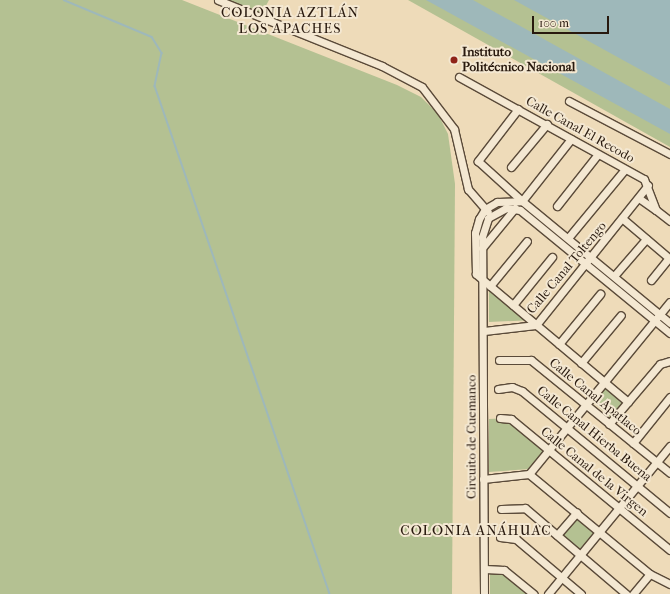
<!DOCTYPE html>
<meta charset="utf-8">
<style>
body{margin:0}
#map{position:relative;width:670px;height:594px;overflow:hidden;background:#eedbb9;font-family:"IM FELL French Canon",serif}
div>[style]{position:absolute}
.green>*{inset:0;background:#b4c192}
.water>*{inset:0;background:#9eb8ba}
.stream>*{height:1.5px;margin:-0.75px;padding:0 0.75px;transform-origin:0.75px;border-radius:0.75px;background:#9eb8ba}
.roads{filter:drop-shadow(1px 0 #5a4a39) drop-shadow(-1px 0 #5a4a39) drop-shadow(0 1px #5a4a39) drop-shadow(0 -1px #5a4a39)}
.minor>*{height:7px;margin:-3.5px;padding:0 3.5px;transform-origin:3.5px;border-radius:3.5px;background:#f4e8d2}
.dots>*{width:11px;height:11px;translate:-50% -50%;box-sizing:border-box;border:2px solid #f4e8d2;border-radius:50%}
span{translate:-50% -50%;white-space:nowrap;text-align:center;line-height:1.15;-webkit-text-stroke:4px #f4e8d2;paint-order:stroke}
.poi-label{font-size:13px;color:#28190e;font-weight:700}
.left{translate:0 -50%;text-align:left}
.street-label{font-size:13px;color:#28190e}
.neighbourhood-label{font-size:14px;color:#28190e;letter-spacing:1px}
.scale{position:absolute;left:532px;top:16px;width:77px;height:18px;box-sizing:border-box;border:2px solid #28190e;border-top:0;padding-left:5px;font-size:12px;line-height:14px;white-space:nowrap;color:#28190e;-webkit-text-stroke:3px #f4e8d2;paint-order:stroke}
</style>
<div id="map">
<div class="green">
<div style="clip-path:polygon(0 0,182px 0,397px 85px,421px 97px,438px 114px,448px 134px,455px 184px,452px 594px,0 594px)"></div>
<div style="clip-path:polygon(222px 0,269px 0,261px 15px)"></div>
<div style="clip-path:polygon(408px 0,670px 0,670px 147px)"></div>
<div style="clip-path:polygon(489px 282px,534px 320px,489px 322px)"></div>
<div style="clip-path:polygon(606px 386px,624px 402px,610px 417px,593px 402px)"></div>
<div style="clip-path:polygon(509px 418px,546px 450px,530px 469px,489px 472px,489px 419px)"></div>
<div style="clip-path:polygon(579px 512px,598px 528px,580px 549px,561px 534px)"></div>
<div style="clip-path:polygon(490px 571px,502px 571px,531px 594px,490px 594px)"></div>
</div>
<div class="water">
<div style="clip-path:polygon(426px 0,473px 0,670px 109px,670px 134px)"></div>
<div style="clip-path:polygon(514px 0,670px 0,670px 86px)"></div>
</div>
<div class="stream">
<div style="left:64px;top:0;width:95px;rotate:22.8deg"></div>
<div style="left:152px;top:37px;width:19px;rotate:58deg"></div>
<div style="left:162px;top:53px;width:34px;rotate:102deg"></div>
<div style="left:155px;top:86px;width:537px;rotate:70.99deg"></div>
</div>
<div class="roads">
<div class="minor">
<div style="left:218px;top:0;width:177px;rotate:21.9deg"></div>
<div style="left:382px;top:66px;width:45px;rotate:27.7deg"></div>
<div style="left:422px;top:87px;width:53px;rotate:52.7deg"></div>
<div style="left:454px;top:129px;width:62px;rotate:76.9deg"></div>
<div style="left:468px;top:189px;width:30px;rotate:49deg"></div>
<div style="left:459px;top:77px;width:211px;rotate:28.9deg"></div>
<div style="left:644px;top:179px;width:33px;rotate:69deg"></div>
<div style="left:656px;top:210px;width:18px;rotate:38deg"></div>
<div style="left:569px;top:101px;width:114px;rotate:27.7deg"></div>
<div style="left:518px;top:109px;width:66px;rotate:127.6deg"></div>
<div style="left:478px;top:161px;width:59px;rotate:42.3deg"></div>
<div style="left:522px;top:201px;width:79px;rotate:-51.7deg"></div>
<div style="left:511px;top:167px;width:56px;rotate:-50.1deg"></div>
<div style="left:640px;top:199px;width:19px;rotate:35deg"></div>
<div style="left:557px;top:206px;width:66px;rotate:-51.7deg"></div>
<div style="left:623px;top:219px;width:62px;rotate:40.4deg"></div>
<div style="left:568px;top:238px;width:89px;rotate:-50.4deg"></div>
<div style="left:482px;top:248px;width:52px;rotate:-50.5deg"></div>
<div style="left:614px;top:276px;width:49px;rotate:-49.1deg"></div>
<div style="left:651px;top:280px;width:28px;rotate:-51deg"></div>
<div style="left:490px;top:286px;width:58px;rotate:-50.6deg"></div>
<div style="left:513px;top:305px;width:62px;rotate:-50.9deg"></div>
<div style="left:484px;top:331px;width:52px;rotate:-6.6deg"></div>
<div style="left:536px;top:325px;width:179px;rotate:-51.3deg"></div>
<div style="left:559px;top:344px;width:65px;rotate:-50.6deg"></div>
<div style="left:499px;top:360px;width:32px"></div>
<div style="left:531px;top:360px;width:179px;rotate:39.1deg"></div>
<div style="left:581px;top:363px;width:62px;rotate:-50.2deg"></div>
<div style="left:498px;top:389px;width:14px;rotate:-8deg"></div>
<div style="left:512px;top:387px;width:11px;rotate:22deg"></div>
<div style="left:522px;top:391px;width:192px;rotate:39.5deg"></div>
<div style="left:628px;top:402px;width:199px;rotate:-139.9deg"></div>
<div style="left:476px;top:274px;width:41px;rotate:-91.4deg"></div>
<div style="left:475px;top:233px;width:15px;rotate:-74deg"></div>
<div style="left:479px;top:219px;width:12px;rotate:-59deg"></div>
<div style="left:485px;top:209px;width:14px;rotate:-30deg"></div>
<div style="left:497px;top:202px;width:25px;rotate:-2deg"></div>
<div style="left:522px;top:201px;width:192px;rotate:39.5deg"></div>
<div style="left:500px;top:418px;width:11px;rotate:5deg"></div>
<div style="left:511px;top:419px;width:206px;rotate:39.5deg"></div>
<div style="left:609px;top:424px;width:79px;rotate:-49.6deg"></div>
<div style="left:660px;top:364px;width:10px;rotate:-17deg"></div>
<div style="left:633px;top:443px;width:59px;rotate:-51.2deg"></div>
<div style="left:529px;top:474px;width:222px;rotate:-50.7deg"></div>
<div style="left:483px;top:479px;width:46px;rotate:-6.2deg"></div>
<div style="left:529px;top:474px;width:157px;rotate:39.6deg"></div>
<div style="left:650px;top:574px;width:22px;rotate:27deg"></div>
<div style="left:501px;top:509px;width:24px;rotate:-2deg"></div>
<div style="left:525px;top:508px;width:133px;rotate:40.4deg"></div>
<div style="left:557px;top:535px;width:30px;rotate:-49deg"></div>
<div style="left:500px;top:537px;width:16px;rotate:7deg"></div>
<div style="left:516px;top:539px;width:85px;rotate:40.2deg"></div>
<div style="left:485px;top:569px;width:19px;rotate:3deg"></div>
<div style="left:504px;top:570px;width:38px;rotate:39deg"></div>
<div style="left:484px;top:594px;width:357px;rotate:-90.3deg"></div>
<div style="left:482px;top:237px;width:20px;rotate:-72deg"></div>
<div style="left:488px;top:218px;width:21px;rotate:-29deg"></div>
<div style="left:506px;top:208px;width:14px;rotate:8deg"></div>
<div style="left:520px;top:210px;width:194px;rotate:39.4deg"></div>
<div style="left:548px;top:594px;width:192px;rotate:-50.5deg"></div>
<div style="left:633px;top:594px;width:26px;rotate:-50deg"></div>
</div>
</div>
<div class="dots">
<div style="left:454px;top:60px;background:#8f2418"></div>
</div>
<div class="poi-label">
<span class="left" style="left:462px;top:60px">Instituto<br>Politécnico Nacional</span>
</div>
<div class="street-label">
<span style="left:580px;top:130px;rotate:29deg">Calle Canal El Recodo</span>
<span style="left:567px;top:268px;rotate:-50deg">Calle Canal Toltengo</span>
<span style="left:595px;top:397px;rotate:39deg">Calle Canal Apatlaco</span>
<span style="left:594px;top:434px;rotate:39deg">Calle Canal Hierba Buena</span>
<span style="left:472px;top:437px;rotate:-90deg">Circuito de Cuemanco</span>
<span style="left:594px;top:472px;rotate:39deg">Calle Canal de la Virgen</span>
</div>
<div class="neighbourhood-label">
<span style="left:290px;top:21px">COLONIA AZTLÁN<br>LOS APACHES</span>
<span style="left:476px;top:531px">COLONIA ANÁHUAC</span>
</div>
<div class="scale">100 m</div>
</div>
